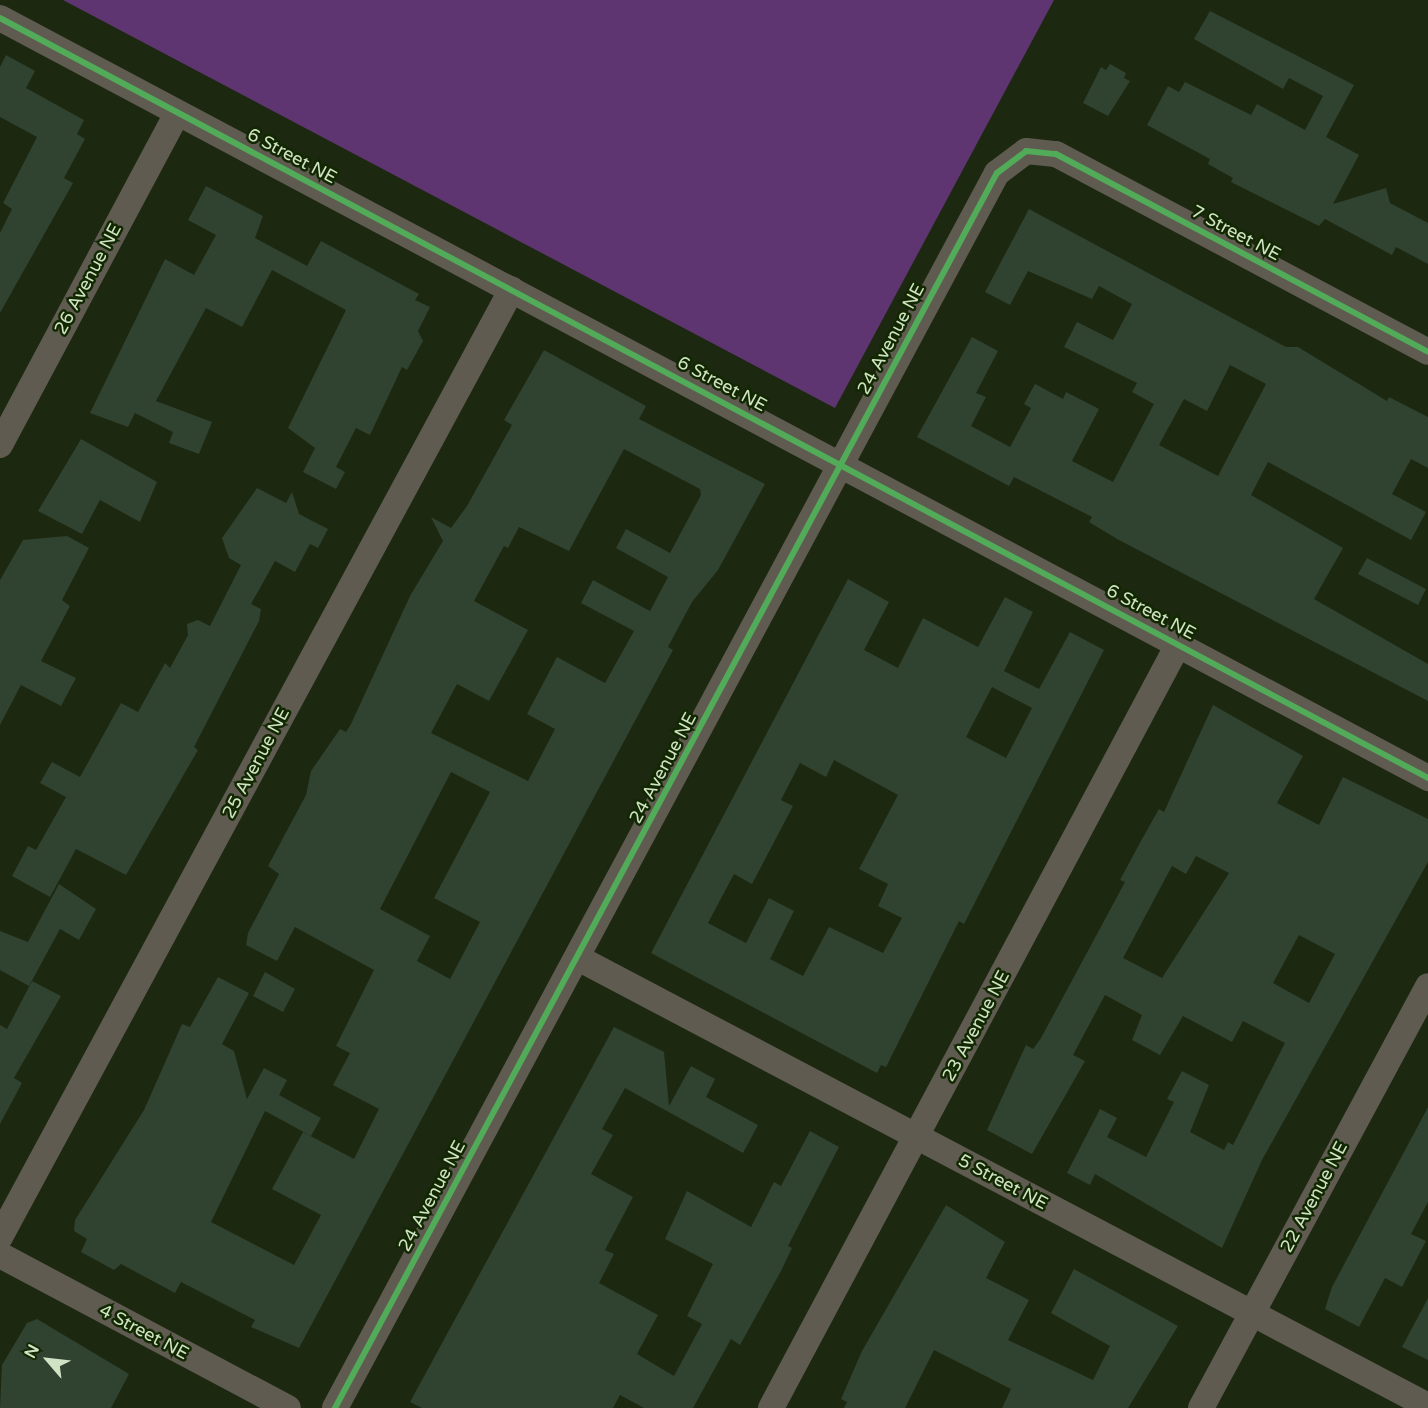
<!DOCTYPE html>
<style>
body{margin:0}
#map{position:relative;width:1428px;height:1408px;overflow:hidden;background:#1c2810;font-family:"Varela Round",sans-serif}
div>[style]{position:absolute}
.green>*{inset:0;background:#5e3571}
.building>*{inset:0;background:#304230}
.minor>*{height:26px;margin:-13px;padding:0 13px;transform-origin:13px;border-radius:13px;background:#5f5b51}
.cycleway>*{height:6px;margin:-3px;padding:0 3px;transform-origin:3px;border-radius:3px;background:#51ab58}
span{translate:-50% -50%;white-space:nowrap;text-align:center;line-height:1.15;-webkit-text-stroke:5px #112800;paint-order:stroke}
.street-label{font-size:18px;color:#d0e3c5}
.north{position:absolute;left:18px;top:1330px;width:60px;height:60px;-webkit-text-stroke:4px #112800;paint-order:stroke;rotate:298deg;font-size:16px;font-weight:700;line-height:24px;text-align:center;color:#d0e3c5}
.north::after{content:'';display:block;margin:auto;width:21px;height:27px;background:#d0e3c5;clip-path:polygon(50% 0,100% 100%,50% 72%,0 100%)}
</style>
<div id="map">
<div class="green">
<div style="clip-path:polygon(63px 0,1054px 0,835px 408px)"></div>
</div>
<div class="building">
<div style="clip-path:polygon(1210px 11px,1354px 85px,1326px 137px,1359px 155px,1333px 204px,1386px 188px,1390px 203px,1428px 223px,1428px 264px,1396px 247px,1392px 255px,1325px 219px,1319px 226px,1231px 182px,1233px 178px,1208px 164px,1210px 159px,1147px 125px,1168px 86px,1179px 92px,1185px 82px,1251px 115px,1257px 104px,1305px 130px,1323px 96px,1289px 78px,1283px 89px,1194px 39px)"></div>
<div style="clip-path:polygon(6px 55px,35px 71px,26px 88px,84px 120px,77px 134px,85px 139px,64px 178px,73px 183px,0 313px,0 233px,12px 209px,3px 203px,37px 137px,0 117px,0 67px)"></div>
<div style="clip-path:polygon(1110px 64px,1126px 73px,1124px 78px,1130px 81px,1108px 116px,1083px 103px,1101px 67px,1106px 70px)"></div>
<div style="clip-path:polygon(206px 186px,263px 216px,255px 238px,307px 266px,321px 241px,419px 294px,415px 300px,430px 307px,418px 331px,423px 341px,407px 370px,402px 367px,370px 435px,356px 428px,336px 467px,345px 472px,336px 489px,303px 472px,315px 448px,288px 428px,346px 310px,272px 270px,242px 327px,206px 308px,156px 401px,212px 422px,199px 454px,169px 443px,173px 432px,135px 413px,128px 427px,90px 413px,165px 259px,194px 275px,216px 235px,188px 220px)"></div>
<div style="clip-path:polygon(evenodd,1029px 209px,1286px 347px,1298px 347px,1387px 401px,1389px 397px,1428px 417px,1428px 468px,1411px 459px,1392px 494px,1426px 512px,1411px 540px,1268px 462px,1251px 495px,1343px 548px,1314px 599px,1428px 664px,1428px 701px,1117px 539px,1089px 522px,1092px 517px,1014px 477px,1009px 486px,917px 437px,972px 337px,998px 351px,976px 393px,986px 397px,971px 426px,1010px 447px,1031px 408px,1024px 404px,1035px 384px,1063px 399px,1066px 392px,1099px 409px,1072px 461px,1113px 482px,1154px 404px,1132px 392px,1137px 383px,1064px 347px,1077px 322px,1113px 340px,1132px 304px,1099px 286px,1092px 299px,1028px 271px,1010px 305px,985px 292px,1029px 209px,1230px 365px,1266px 384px,1218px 476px,1159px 445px,1184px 399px,1207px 411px,1230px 365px)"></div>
<div style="clip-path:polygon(evenodd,544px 350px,646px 406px,639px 419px,765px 484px,718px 570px,692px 602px,668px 647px,673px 650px,299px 1348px,251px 1327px,255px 1320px,181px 1282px,175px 1293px,121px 1264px,114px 1270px,81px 1252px,87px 1239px,74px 1231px,75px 1220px,144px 1110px,182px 1024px,190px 1027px,218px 977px,249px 993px,222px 1044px,234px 1051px,247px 1099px,264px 1068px,287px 1080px,279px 1095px,321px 1118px,311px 1136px,265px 1111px,211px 1222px,294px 1265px,321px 1215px,272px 1189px,303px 1132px,354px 1159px,379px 1109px,333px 1085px,350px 1053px,336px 1046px,374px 970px,295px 927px,277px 961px,246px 945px,248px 933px,279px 874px,268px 866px,306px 795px,311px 771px,340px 729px,346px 732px,351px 724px,410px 596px,443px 541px,431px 517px,451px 528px,467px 506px,512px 425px,504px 420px,544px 350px,624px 449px,700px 489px,701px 495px,670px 553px,626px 529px,616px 548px,668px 577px,650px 611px,593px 580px,581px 603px,634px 631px,605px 683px,557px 657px,527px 714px,555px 729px,528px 781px,431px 733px,457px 684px,489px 701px,528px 630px,474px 601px,504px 546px,508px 548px,519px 527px,569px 551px,624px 449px,544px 350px,451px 772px,490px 792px,434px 898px,480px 922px,450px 979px,417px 961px,430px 936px,380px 909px,451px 772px)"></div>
<div style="clip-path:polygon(81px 439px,157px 482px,140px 522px,100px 500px,82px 534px,38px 511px)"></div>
<div style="clip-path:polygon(257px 488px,286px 503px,292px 492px,299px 514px,328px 529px,318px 548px,310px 544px,295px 572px,275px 561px,251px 604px,261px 609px,259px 621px,194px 747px,198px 750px,126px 875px,76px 849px,50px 897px,12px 876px,28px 846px,36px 850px,66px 797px,40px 783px,52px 762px,80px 777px,121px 703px,138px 712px,165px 663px,170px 668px,188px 635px,187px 624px,198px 620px,210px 626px,241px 565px,229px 558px,222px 538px)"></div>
<div style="clip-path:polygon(67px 536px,89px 548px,62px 600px,70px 606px,41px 661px,76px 678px,61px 706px,21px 685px,0 725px,0 580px,23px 540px)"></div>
<div style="clip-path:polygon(1367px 558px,1426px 589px,1418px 605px,1358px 574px)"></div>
<div style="clip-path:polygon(evenodd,848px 579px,889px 602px,864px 650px,898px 668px,923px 618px,978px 647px,1005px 597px,1033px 612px,1004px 671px,1039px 689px,1070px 632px,1104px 650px,964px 924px,959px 921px,886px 1067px,881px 1065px,877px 1073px,651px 953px,848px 579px,992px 687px,1032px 708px,1006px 758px,966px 737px,992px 687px,848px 579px,834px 760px,898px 795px,859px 869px,888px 884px,878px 906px,902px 918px,883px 953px,829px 927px,803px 976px,770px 959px,794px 911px,769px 898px,746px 943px,708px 923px,734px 874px,752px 884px,793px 806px,781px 800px,800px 763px,826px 777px,834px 760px)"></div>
<div style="clip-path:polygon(evenodd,1213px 705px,1303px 756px,1277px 803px,1319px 825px,1343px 777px,1428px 819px,1428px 862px,1262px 1160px,1222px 1248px,1095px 1174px,1090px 1185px,1067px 1173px,1100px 1109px,1117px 1118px,1107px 1137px,1146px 1157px,1174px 1102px,1167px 1099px,1182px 1071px,1209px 1085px,1190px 1132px,1224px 1150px,1228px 1142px,1233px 1145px,1285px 1043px,1243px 1021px,1232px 1042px,1183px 1016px,1160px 1055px,1132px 1040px,1142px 1015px,1105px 995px,1073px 1055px,1085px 1061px,1032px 1154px,987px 1130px,1026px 1045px,1033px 1049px,1041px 1038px,1125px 882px,1120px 880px,1142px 839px,1159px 809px,1164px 812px,1213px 705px,1196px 856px,1229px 873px,1162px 978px,1123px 958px,1172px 866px,1186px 874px,1196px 856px,1213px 705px,1299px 935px,1335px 954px,1309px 1003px,1273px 983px,1299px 935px)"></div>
<div style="clip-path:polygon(59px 884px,96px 909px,79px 940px,60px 929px,29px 986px,0 970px,0 931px,28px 942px)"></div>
<div style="clip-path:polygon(265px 972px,295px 989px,283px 1012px,253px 996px)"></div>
<div style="clip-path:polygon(32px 981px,61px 996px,14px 1078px,22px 1083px,0 1124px,0 1025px,7px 1029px)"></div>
<div style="clip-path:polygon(614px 1027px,664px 1052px,669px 1106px,691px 1066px,715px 1079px,706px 1097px,758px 1125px,743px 1153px,625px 1088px,602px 1129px,613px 1135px,591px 1174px,633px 1197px,605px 1250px,614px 1254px,599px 1283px,658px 1315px,637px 1354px,674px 1376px,702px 1324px,687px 1316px,713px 1264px,665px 1239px,687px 1191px,751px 1227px,774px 1182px,781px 1186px,810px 1131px,839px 1147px,788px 1246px,792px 1248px,781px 1271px,740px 1345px,731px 1339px,693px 1408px,644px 1408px,620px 1395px,613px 1408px,422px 1408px,410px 1402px)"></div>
<div style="clip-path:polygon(1428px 1107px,1428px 1202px,1411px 1234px,1426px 1241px,1402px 1287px,1385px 1278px,1359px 1327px,1325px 1309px,1332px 1287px)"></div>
<div style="clip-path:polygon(946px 1205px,1005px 1242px,986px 1278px,1029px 1300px,1008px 1340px,1093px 1380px,1110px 1346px,1051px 1313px,1074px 1269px,1178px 1326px,1128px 1408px,1002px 1408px,1011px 1389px,934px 1350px,905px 1408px,844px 1408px,847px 1402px,841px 1399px,862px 1351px)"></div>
<div style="clip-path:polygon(1428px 1298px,1428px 1360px,1402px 1347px)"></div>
<div style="clip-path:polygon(37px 1319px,129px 1374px,111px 1408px,0 1408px,2px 1365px,27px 1323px)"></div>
</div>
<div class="minor">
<div style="left:0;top:18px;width:1618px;rotate:28.02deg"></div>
<div style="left:0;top:445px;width:376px;rotate:-61.9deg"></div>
<div style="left:578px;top:958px;width:961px;rotate:27.79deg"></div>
<div style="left:0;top:1237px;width:1077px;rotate:-61.63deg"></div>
<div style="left:0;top:1255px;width:326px;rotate:28deg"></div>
<div style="left:335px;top:1408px;width:1401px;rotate:-61.81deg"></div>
<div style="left:997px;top:173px;width:36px;rotate:-37deg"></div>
<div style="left:1026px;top:151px;width:30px;rotate:6deg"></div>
<div style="left:1056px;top:154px;width:421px;rotate:28deg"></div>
<div style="left:771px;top:1408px;width:867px;rotate:-61.93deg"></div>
<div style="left:1201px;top:1408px;width:479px;rotate:-61.7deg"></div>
</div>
<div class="cycleway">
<div style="left:0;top:18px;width:1618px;rotate:28.02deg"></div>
<div style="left:335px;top:1408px;width:1401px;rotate:-61.81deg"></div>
<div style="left:997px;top:173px;width:36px;rotate:-37deg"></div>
<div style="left:1026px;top:151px;width:30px;rotate:6deg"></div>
<div style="left:1056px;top:154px;width:421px;rotate:28deg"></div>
</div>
<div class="street-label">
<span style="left:292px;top:156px;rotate:28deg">6 Street NE</span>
<span style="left:1236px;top:233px;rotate:28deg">7 Street NE</span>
<span style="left:88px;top:279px;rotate:-62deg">26 Avenue NE</span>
<span style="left:891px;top:339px;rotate:-62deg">24 Avenue NE</span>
<span style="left:722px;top:384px;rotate:28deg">6 Street NE</span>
<span style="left:1151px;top:612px;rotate:28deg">6 Street NE</span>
<span style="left:256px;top:763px;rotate:-62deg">25 Avenue NE</span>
<span style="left:663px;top:768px;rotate:-62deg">24 Avenue NE</span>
<span style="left:976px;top:1026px;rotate:-62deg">23 Avenue NE</span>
<span style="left:1003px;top:1182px;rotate:28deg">5 Street NE</span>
<span style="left:432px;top:1196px;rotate:-62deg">24 Avenue NE</span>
<span style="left:1314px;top:1197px;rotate:-62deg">22 Avenue NE</span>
<span style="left:144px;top:1332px;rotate:28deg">4 Street NE</span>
</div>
<div class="north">N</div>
</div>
